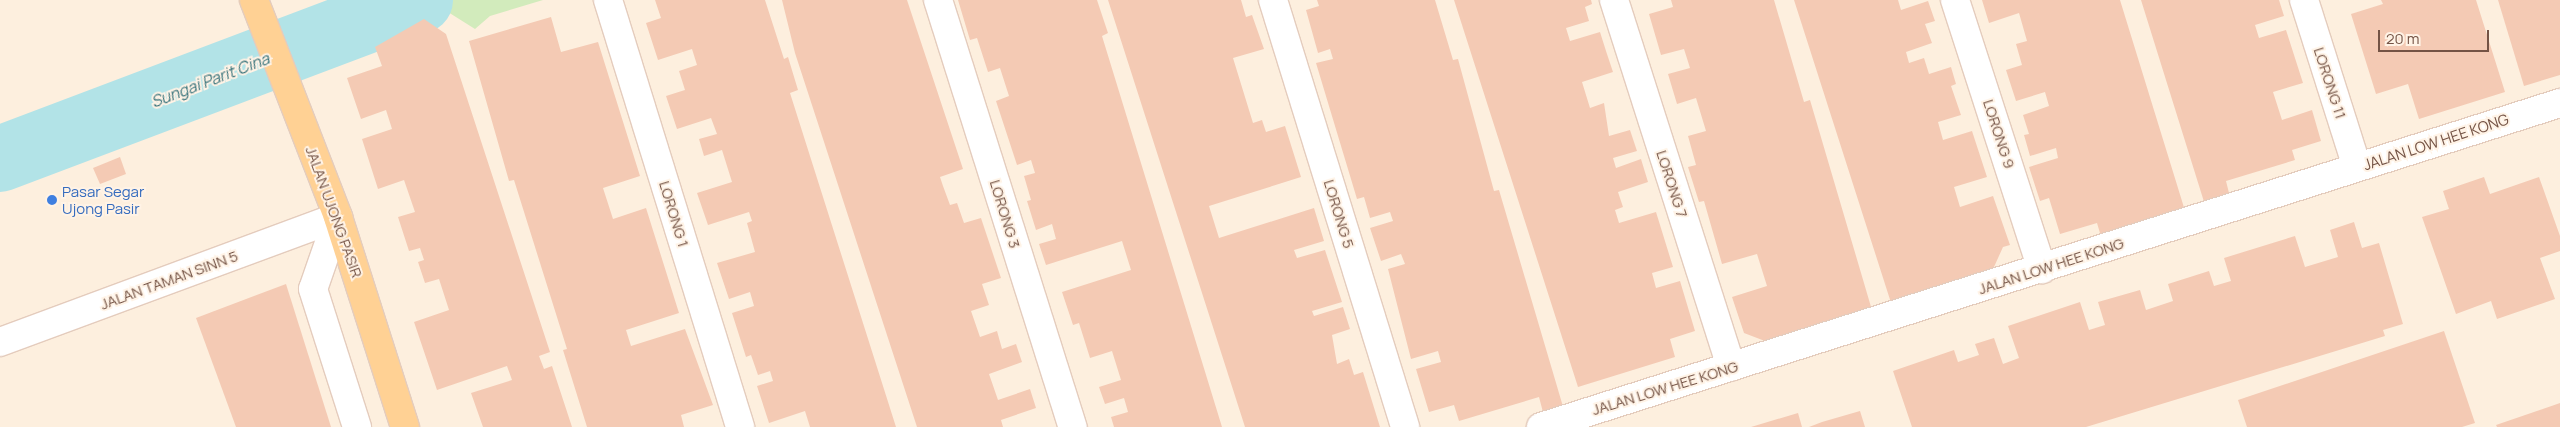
<!DOCTYPE html>
<style>
body{margin:0}
#map{position:relative;width:2560px;height:427px;overflow:hidden;background:#fdefde;font-family:Manrope,sans-serif}
div>[style]{position:absolute}
.green>*{inset:0;background:#d2ebbc}
.river>*{height:66px;margin:-33px;padding:0 33px;transform-origin:33px;border-radius:33px;background:#b2e3e7}
.building>*{inset:0;background:#f4cab4}
.roads{filter:drop-shadow(1px 0 #e4ccbd) drop-shadow(-1px 0 #e4ccbd) drop-shadow(0 1px #e4ccbd) drop-shadow(0 -1px #e4ccbd)}
.minor>*{height:28px;margin:-14px;padding:0 14px;transform-origin:14px;border-radius:14px;background:#fff}
.major>*{height:28px;margin:-14px;padding:0 14px;transform-origin:14px;border-radius:14px;background:#ffd194}
.dots>*{width:14px;height:14px;translate:-50% -50%;box-sizing:border-box;border:2px solid #fff3e6;border-radius:50%}
span{translate:-50% -50%;white-space:nowrap;text-align:center;line-height:1.15;-webkit-text-stroke:4px #fff3e6;paint-order:stroke}
.street-label{font-size:15px;color:#745345}
.shop-label{font-size:15px;color:#366cbe}
.left{translate:0 -50%;text-align:left}
.water-label{font-size:16px;color:#39747c;font-style:italic}
.scale{position:absolute;left:2378px;top:30px;width:111px;height:22px;box-sizing:border-box;border:2px solid #745345;border-top:0;padding-left:6px;font-size:15px;line-height:18px;white-space:nowrap;color:#745345;-webkit-text-stroke:4px #fff3e6;paint-order:stroke}
</style>
<div id="map">
<div class="green">
<div style="clip-path:polygon(441px 0,543px 0,490px 16px,475px 29px,440px 7px)"></div>
</div>
<div class="river">
<div style="left:0;top:159px;width:449px;rotate:-20.7deg"></div>
</div>
<div class="building">
<div style="clip-path:polygon(655px 0,765px 0,784px 59px,788px 57px,798px 90px,790px 93px,896px 427px,810px 427px,805px 411px,769px 423px,757px 386px,773px 381px,770px 371px,758px 375px,751px 355px,746px 357px,732px 313px,754px 306px,750px 292px,729px 299px,717px 263px,755px 252px,747px 223px,752px 221px,749px 212px,708px 225px,697px 193px,732px 182px,722px 150px,704px 156px,699px 139px,717px 134px,711px 118px,677px 129px,666px 96px,685px 90px,679px 71px,697px 65px,692px 49px,658px 60px,646px 23px,661px 18px)"></div>
<div style="clip-path:polygon(782px 0,907px 0,963px 169px,940px 177px,943px 186px,950px 205px,957px 203px,964px 223px,981px 218px,1001px 278px,982px 284px,989px 305px,971px 311px,980px 337px,997px 331px,1002px 349px,1016px 344px,1022px 362px,989px 374px,998px 400px,1030px 389px,1036px 408px,1001px 420px,1003px 427px,917px 427px,795px 53px)"></div>
<div style="clip-path:polygon(958px 0,1097px 0,1108px 33px,1102px 36px,1222px 427px,1114px 427px,1111px 417px,1128px 412px,1124px 398px,1105px 404px,1099px 387px,1121px 380px,1112px 351px,1090px 358px,1079px 323px,1073px 325px,1062px 292px,1131px 270px,1122px 241px,1046px 265px,1039px 244px,1056px 239px,1052px 224px,1036px 230px,1027px 201px,1031px 200px,1024px 176px,1035px 173px,1031px 160px,1017px 165px,996px 101px,1009px 96px,1000px 68px,988px 72px,977px 38px,970px 40px)"></div>
<div style="clip-path:polygon(1108px 0,1241px 0,1246px 17px,1252px 15px,1264px 49px,1233px 58px,1253px 123px,1262px 120px,1266px 132px,1285px 126px,1301px 177px,1209px 206px,1219px 238px,1314px 208px,1324px 241px,1294px 250px,1297px 258px,1325px 250px,1342px 302px,1312px 311px,1314px 316px,1343px 307px,1350px 329px,1332px 335px,1337px 364px,1349px 359px,1354px 375px,1363px 372px,1380px 427px,1245px 427px)"></div>
<div style="clip-path:polygon(1317px 0,1435px 0,1453px 60px,1458px 59px,1494px 191px,1499px 190px,1564px 410px,1544px 416px,1539px 397px,1459px 421px,1454px 405px,1429px 412px,1416px 369px,1441px 362px,1438px 351px,1411px 359px,1388px 269px,1405px 264px,1401px 254px,1381px 261px,1370px 228px,1393px 221px,1390px 212px,1370px 218px,1364px 197px,1357px 199px,1316px 63px,1333px 59px,1330px 49px,1318px 53px,1306px 10px,1319px 6px)"></div>
<div style="clip-path:polygon(1454px 0,1591px 0,1592px 4px,1585px 7px,1589px 21px,1566px 28px,1570px 41px,1600px 32px,1606px 51px,1613px 72px,1582px 82px,1590px 108px,1604px 103px,1609px 136px,1630px 130px,1637px 151px,1613px 158px,1616px 168px,1641px 159px,1648px 182px,1618px 192px,1623px 207px,1615px 210px,1619px 223px,1656px 212px,1673px 267px,1652px 273px,1656px 288px,1680px 281px,1695px 331px,1670px 339px,1675px 357px,1578px 387px)"></div>
<div style="clip-path:polygon(1671px 0,1774px 0,1804px 102px,1810px 100px,1874px 317px,1778px 346px,1744px 333px,1732px 297px,1767px 286px,1757px 254px,1722px 264px,1704px 201px,1699px 202px,1688px 167px,1696px 165px,1688px 136px,1706px 131px,1696px 98px,1677px 104px,1668px 74px,1690px 68px,1684px 49px,1661px 55px,1649px 14px,1673px 7px)"></div>
<div style="clip-path:polygon(1794px 0,1898px 0,1901px 10px,1928px 1px,1935px 21px,1925px 24px,1932px 43px,1906px 52px,1909px 63px,1924px 58px,1929px 74px,1951px 67px,1956px 84px,1951px 86px,1961px 115px,1938px 122px,1943px 140px,1972px 131px,1987px 177px,1954px 187px,1960px 207px,1993px 196px,2010px 245px,2003px 247px,1989px 278px,1893px 309px)"></div>
<div style="clip-path:polygon(1982px 0,2120px 0,2186px 214px,2102px 240px,2097px 223px,2060px 234px,2049px 198px,2040px 201px,2029px 167px,2058px 158px,2056px 148px,2030px 156px,2024px 135px,2029px 134px,2023px 115px,2049px 106px,2045px 92px,2016px 101px,2006px 70px,2022px 65px,2016px 44px,2027px 41px,2019px 13px,1989px 23px)"></div>
<div style="clip-path:polygon(2141px 0,2279px 0,2284px 16px,2255px 25px,2259px 38px,2286px 30px,2303px 83px,2273px 92px,2282px 120px,2312px 110px,2321px 141px,2292px 150px,2295px 160px,2226px 181px,2230px 197px,2205px 205px)"></div>
<div style="clip-path:polygon(2381px 0,2476px 0,2505px 92px,2419px 119px,2408px 84px,2376px 94px,2351px 14px,2383px 4px)"></div>
<div style="clip-path:polygon(2498px 0,2560px 0,2560px 75px,2524px 86px)"></div>
<div style="clip-path:polygon(551px 17px,561px 52px,598px 42px,640px 176px,603px 188px,613px 219px,646px 208px,679px 313px,626px 330px,631px 346px,685px 329px,713px 405px,681px 415px,684px 427px,587px 427px,563px 350px,567px 349px,514px 180px,509px 181px,469px 41px)"></div>
<div style="clip-path:polygon(424px 19px,446px 34px,550px 352px,539px 356px,544px 369px,552px 366px,572px 427px,483px 427px,471px 393px,512px 380px,507px 366px,437px 390px,414px 322px,449px 310px,439px 279px,425px 283px,418px 262px,424px 260px,420px 248px,409px 251px,398px 217px,415px 212px,404px 180px,378px 189px,362px 139px,392px 129px,386px 110px,361px 119px,347px 78px,382px 66px,375px 47px)"></div>
<div style="clip-path:polygon(120px 157px,126px 174px,100px 184px,93px 168px)"></div>
<div style="clip-path:polygon(2484px 177px,2490px 194px,2539px 177px,2560px 236px,2560px 251px,2540px 258px,2555px 299px,2497px 319px,2491px 301px,2456px 314px,2422px 217px,2449px 209px,2443px 191px)"></div>
<div style="clip-path:polygon(2354px 222px,2362px 248px,2379px 243px,2403px 324px,2383px 330px,2385px 336px,2086px 427px,1912px 427px,1893px 371px,1954px 350px,1958px 362px,1979px 355px,1975px 344px,1994px 338px,2003px 364px,2019px 358px,2008px 326px,2080px 302px,2089px 330px,2105px 325px,2098px 302px,2140px 290px,2146px 310px,2173px 301px,2168px 284px,2209px 271px,2214px 286px,2231px 281px,2224px 258px,2295px 236px,2305px 267px,2338px 257px,2330px 230px)"></div>
<div style="clip-path:polygon(286px 284px,331px 427px,236px 427px,196px 318px)"></div>
<div style="clip-path:polygon(2444px 331px,2475px 423px,2462px 427px,2247px 427px,2238px 400px)"></div>
<div style="clip-path:polygon(2560px 403px,2560px 427px,2497px 427px,2496px 425px)"></div>
<div style="clip-path:polygon(1860px 411px,1865px 427px,1809px 427px,1822px 422px)"></div>
<div style="clip-path:polygon(1798px 413px,1802px 427px,1751px 427px)"></div>
</div>
<div class="roads">
<div class="minor">
<div style="left:608px;top:0;width:447px;rotate:72.8deg"></div>
<div style="left:938px;top:0;width:448px;rotate:72.5deg"></div>
<div style="left:1273px;top:0;width:447px;rotate:72.8deg"></div>
<div style="left:1614px;top:0;width:385px;rotate:72.3deg"></div>
<div style="left:1955px;top:0;width:283px;rotate:72.1deg"></div>
<div style="left:2304px;top:0;width:175px;rotate:72.4deg"></div>
<div style="left:338px;top:217px;width:76px;rotate:109.1deg"></div>
<div style="left:313px;top:289px;width:145px;rotate:72.3deg"></div>
<div style="left:0;top:342px;width:360px;rotate:-20.3deg"></div>
<div style="left:1541px;top:427px;width:1069px;rotate:-17.64deg"></div>
</div>
<div class="major">
<div style="left:254px;top:0;width:233px;rotate:68.8deg"></div>
<div style="left:338px;top:217px;width:220px;rotate:72.3deg"></div>
</div>
</div>
<div class="dots">
<div style="left:52px;top:200px;background:#3f7fe0"></div>
</div>
<div class="street-label">
<span style="left:2330px;top:83px;rotate:72deg">LORONG 11</span>
<span style="left:1999px;top:134px;rotate:72deg">LORONG 9</span>
<span style="left:2436px;top:142px;rotate:-18deg">JALAN LOW HEE KONG</span>
<span style="left:1672px;top:184px;rotate:72deg">LORONG 7</span>
<span style="left:334px;top:212px;rotate:70deg">JALAN UJONG PASIR</span>
<span style="left:674px;top:214px;rotate:73deg">LORONG 1</span>
<span style="left:1005px;top:214px;rotate:73deg">LORONG 3</span>
<span style="left:1339px;top:214px;rotate:73deg">LORONG 5</span>
<span style="left:2051px;top:266px;rotate:-18deg">JALAN LOW HEE KONG</span>
<span style="left:169px;top:280px;rotate:-20deg">JALAN TAMAN SINN 5</span>
<span style="left:1665px;top:388px;rotate:-17deg">JALAN LOW HEE KONG</span>
</div>
<div class="shop-label">
<span class="left" style="left:62px;top:200px">Pasar Segar<br>Ujong Pasir</span>
</div>
<div class="water-label">
<span style="left:210px;top:80px;rotate:-21deg">Sungai Parit Cina</span>
</div>
<div class="scale">20 m</div>
</div>
